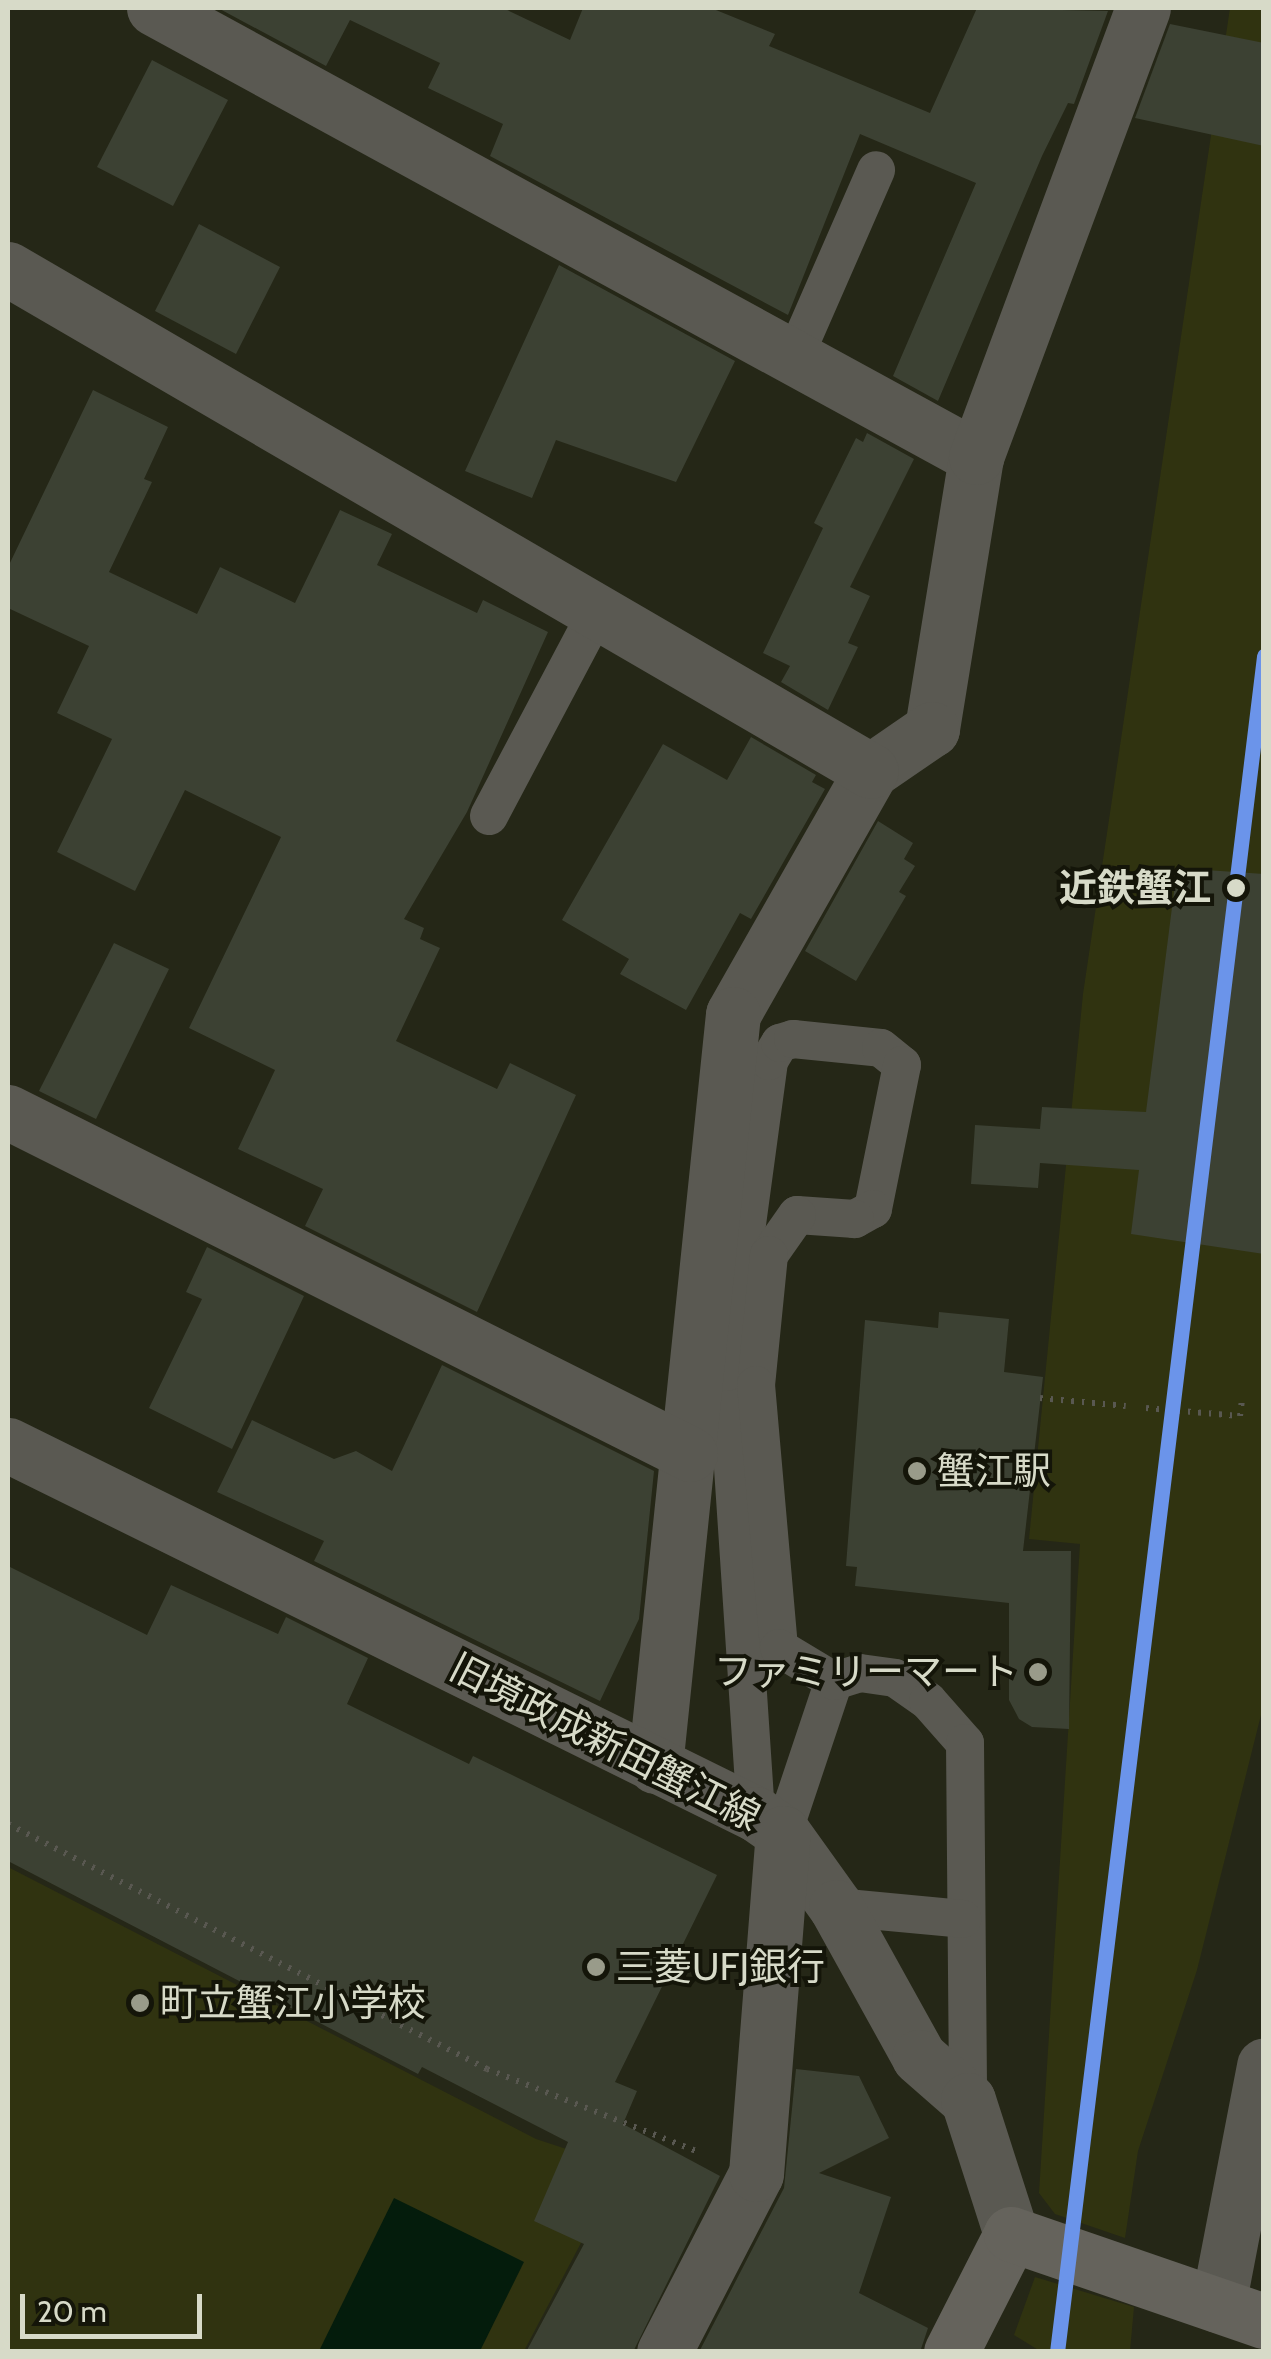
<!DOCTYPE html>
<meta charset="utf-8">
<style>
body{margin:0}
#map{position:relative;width:1271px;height:2359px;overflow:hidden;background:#252717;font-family:Cabin,"Noto Sans JP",sans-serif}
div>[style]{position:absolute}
.built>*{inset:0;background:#303310}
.water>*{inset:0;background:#041c0c}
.building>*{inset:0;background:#3c4133}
.path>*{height:6px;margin-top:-3px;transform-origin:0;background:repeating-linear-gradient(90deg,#595851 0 2.5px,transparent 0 10.5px)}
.service>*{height:38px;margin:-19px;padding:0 19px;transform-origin:19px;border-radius:19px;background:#5a5952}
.minor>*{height:55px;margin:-27.5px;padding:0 27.5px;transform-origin:27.5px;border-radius:27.5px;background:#5a5952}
.secondary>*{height:55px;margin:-27.5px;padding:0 27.5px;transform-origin:27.5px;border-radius:27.5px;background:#65635c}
.rail-1>*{height:15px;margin:-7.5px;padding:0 7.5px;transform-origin:7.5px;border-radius:7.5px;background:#6b94ea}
.dots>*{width:28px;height:28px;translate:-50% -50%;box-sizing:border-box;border:5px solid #141509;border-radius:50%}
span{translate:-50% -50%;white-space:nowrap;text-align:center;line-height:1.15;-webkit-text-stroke:8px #141509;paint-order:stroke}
.stop-label{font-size:38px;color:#d7dac8;font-weight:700}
.right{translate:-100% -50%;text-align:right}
.poi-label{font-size:38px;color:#d7dac8}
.left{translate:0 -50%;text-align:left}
.street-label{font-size:38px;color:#d7dac8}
.frame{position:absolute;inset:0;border:10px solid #d7dac8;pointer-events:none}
.scale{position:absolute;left:20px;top:2294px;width:182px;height:45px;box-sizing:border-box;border:5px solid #d7dac8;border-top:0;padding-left:12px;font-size:30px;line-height:35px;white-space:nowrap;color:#d7dac8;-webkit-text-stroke:8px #141509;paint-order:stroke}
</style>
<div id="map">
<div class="built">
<div style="clip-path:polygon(1230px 8px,1263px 8px,1263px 1707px,1197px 1970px,1138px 2151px,1125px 2238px,1055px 2214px,1039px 2193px,1080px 1544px,1029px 1539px,1083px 994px)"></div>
<div style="clip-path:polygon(8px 1867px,536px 2139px,621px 2167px,524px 2351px,8px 2351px)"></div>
<div style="clip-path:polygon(1035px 2277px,1134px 2307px,1130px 2351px,1040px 2351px,1014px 2335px)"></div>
</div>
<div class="water">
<div style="clip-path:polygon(394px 2198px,524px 2262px,480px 2351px,319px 2351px)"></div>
</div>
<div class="building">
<div style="clip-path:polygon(218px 8px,503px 8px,570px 40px,583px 8px,711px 8px,775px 34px,769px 46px,930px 113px,977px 8px,1108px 11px,1074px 104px,1068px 103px,1042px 156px,938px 401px,893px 376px,976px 183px,860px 134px,788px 315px,490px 156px,503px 124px,428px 88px,440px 63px,350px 20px,326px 66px)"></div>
<div style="clip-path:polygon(1170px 24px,1264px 43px,1264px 146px,1135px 118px)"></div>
<div style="clip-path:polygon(152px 60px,228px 100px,173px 206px,97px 167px)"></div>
<div style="clip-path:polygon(199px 224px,280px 267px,236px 354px,155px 311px)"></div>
<div style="clip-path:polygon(559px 265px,735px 361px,676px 482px,556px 440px,532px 498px,465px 471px)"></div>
<div style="clip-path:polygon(93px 390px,168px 427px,144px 479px,152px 482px,109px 572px,197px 614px,220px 567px,295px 603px,340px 510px,392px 534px,377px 565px,477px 613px,483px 600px,548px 632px,467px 812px,404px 919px,424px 928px,420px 939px,440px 948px,396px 1041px,497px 1089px,510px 1063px,576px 1095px,477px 1312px,305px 1226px,323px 1189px,238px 1149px,275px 1070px,189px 1028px,281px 837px,185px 790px,135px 891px,57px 852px,112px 739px,57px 713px,89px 646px,8px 608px,8px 567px)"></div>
<div style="clip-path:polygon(867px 433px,914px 459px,850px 587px,870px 596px,848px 643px,858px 647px,828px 710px,781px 682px,790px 666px,763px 653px,823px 528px,814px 523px,856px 438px,863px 442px)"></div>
<div style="clip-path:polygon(751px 737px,816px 775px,812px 782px,825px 789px,751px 919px,740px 913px,686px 1010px,620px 974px,629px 959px,562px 920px,663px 744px,727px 780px)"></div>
<div style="clip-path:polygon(878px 821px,913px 843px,904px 859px,915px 866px,899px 892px,906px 896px,856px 981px,805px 951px)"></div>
<div style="clip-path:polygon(1177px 868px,1264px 874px,1264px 1254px,1131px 1234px,1139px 1170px,1040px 1163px,1038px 1188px,971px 1184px,975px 1125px,1040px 1129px,1042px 1107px,1146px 1112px)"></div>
<div style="clip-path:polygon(114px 943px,169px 969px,96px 1119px,39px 1091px)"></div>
<div style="clip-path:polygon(207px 1247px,304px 1296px,232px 1449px,149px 1408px,202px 1299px,186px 1292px)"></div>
<div style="clip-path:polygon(939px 1312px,1009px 1319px,1004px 1372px,1043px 1377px,1023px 1551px,1071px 1551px,1069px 1729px,1032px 1727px,1019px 1719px,1009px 1700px,1009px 1603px,855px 1586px,857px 1567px,846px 1566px,865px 1320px,938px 1328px)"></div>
<div style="clip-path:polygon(442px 1365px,654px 1471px,639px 1619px,600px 1701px,314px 1561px,324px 1541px,217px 1492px,252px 1420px,334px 1459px,356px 1451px,392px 1471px)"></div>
<div style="clip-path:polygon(8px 1566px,147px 1635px,171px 1585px,278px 1634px,286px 1617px,368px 1658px,347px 1704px,469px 1764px,473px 1756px,717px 1875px,615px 2082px,637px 2091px,623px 2124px,720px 2176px,633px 2352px,526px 2352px,584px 2244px,534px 2221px,568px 2142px,422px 2067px,418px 2074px,8px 1861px)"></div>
<div style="clip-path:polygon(796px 2069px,859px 2076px,889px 2138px,819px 2173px,891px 2197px,859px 2293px,928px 2328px,920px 2352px,699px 2352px,784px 2188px)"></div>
</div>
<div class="path">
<div style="left:1040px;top:1398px;width:86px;rotate:5.3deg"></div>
<div style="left:1146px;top:1408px;width:94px;rotate:4.9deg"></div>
<div style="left:1240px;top:1416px;width:17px;rotate:-83deg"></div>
<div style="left:8px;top:1824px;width:538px;rotate:27.09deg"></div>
<div style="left:487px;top:2069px;width:228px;rotate:21.4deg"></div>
</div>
<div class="service">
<div style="left:794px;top:358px;width:205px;rotate:-66.4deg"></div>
<div style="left:489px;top:816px;width:231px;rotate:-62.1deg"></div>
<div style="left:756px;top:1814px;width:443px;rotate:-93.8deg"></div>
<div style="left:727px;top:1372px;width:314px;rotate:-82.3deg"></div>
<div style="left:769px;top:1061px;width:21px;rotate:-59deg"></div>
<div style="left:780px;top:1043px;width:14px;rotate:-17deg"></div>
<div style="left:793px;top:1039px;width:88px;rotate:5.8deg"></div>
<div style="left:881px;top:1048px;width:27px;rotate:39deg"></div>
<div style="left:902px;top:1065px;width:147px;rotate:101.4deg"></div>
<div style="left:873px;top:1209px;width:21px;rotate:151deg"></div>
<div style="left:855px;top:1219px;width:58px;rotate:-176.1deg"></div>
<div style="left:797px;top:1215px;width:49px;rotate:125deg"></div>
<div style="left:769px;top:1255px;width:131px;rotate:95.7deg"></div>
<div style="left:756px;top:1385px;width:264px;rotate:85deg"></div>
<div style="left:779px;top:1648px;width:64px;rotate:31deg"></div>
<div style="left:783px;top:1833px;width:160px;rotate:-71.5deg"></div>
<div style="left:834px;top:1681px;width:27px;rotate:-17deg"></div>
<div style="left:860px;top:1673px;width:35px;rotate:8deg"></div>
<div style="left:895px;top:1678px;width:40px;rotate:34.9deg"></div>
<div style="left:928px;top:1701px;width:56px;rotate:48.6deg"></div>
<div style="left:965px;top:1743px;width:357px;rotate:89.5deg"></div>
<div style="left:836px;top:1907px;width:127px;rotate:5.4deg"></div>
</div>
<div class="minor">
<div style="left:154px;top:8px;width:937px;rotate:28.64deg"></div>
<div style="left:976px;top:457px;width:276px;rotate:99.2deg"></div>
<div style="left:932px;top:729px;width:74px;rotate:145.5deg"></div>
<div style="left:871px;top:771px;width:279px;rotate:119.6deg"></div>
<div style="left:733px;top:1014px;width:756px;rotate:95.92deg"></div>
<div style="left:8px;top:269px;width:998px;rotate:30.19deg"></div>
<div style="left:976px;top:457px;width:479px;rotate:-69.6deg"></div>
<div style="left:8px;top:1112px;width:763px;rotate:26.63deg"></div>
<div style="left:8px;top:1445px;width:834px;rotate:26.26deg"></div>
<div style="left:756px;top:1814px;width:33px;rotate:35deg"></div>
<div style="left:783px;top:1833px;width:91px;rotate:54.4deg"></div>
<div style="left:836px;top:1907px;width:171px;rotate:61deg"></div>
<div style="left:919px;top:2057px;width:65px;rotate:41.3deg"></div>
<div style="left:968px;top:2100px;width:141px;rotate:72.2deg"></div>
<div style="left:1218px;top:2305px;width:244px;rotate:-79.1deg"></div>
<div style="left:664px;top:2352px;width:200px;rotate:-62.7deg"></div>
<div style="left:756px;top:2174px;width:342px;rotate:-85.5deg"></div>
</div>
<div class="secondary">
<div style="left:951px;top:2352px;width:132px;rotate:-63deg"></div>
<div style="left:1011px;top:2234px;width:268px;rotate:19deg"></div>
</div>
<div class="rail-1">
<div style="left:1057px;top:2352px;width:1709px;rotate:-83.04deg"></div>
</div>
<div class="dots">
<div style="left:1236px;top:888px;background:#d7dac8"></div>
<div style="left:917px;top:1471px;background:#999b8a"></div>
<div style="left:1038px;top:1672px;background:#999b8a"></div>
<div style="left:596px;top:1967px;background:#999b8a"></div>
<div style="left:140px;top:2003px;background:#999b8a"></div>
</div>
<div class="stop-label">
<span class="right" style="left:1211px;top:888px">近鉄蟹江</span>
</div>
<div class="poi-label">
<span class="left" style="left:937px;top:1471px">蟹江駅</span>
<span class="right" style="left:1018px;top:1672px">ファミリーマート</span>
<span class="left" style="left:616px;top:1967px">三菱UFJ銀行</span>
<span class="left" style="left:160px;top:2003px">町立蟹江小学校</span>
</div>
<div class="street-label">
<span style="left:605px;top:1742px;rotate:27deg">旧境政成新田蟹江線</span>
</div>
<div class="frame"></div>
<div class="scale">20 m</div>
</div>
